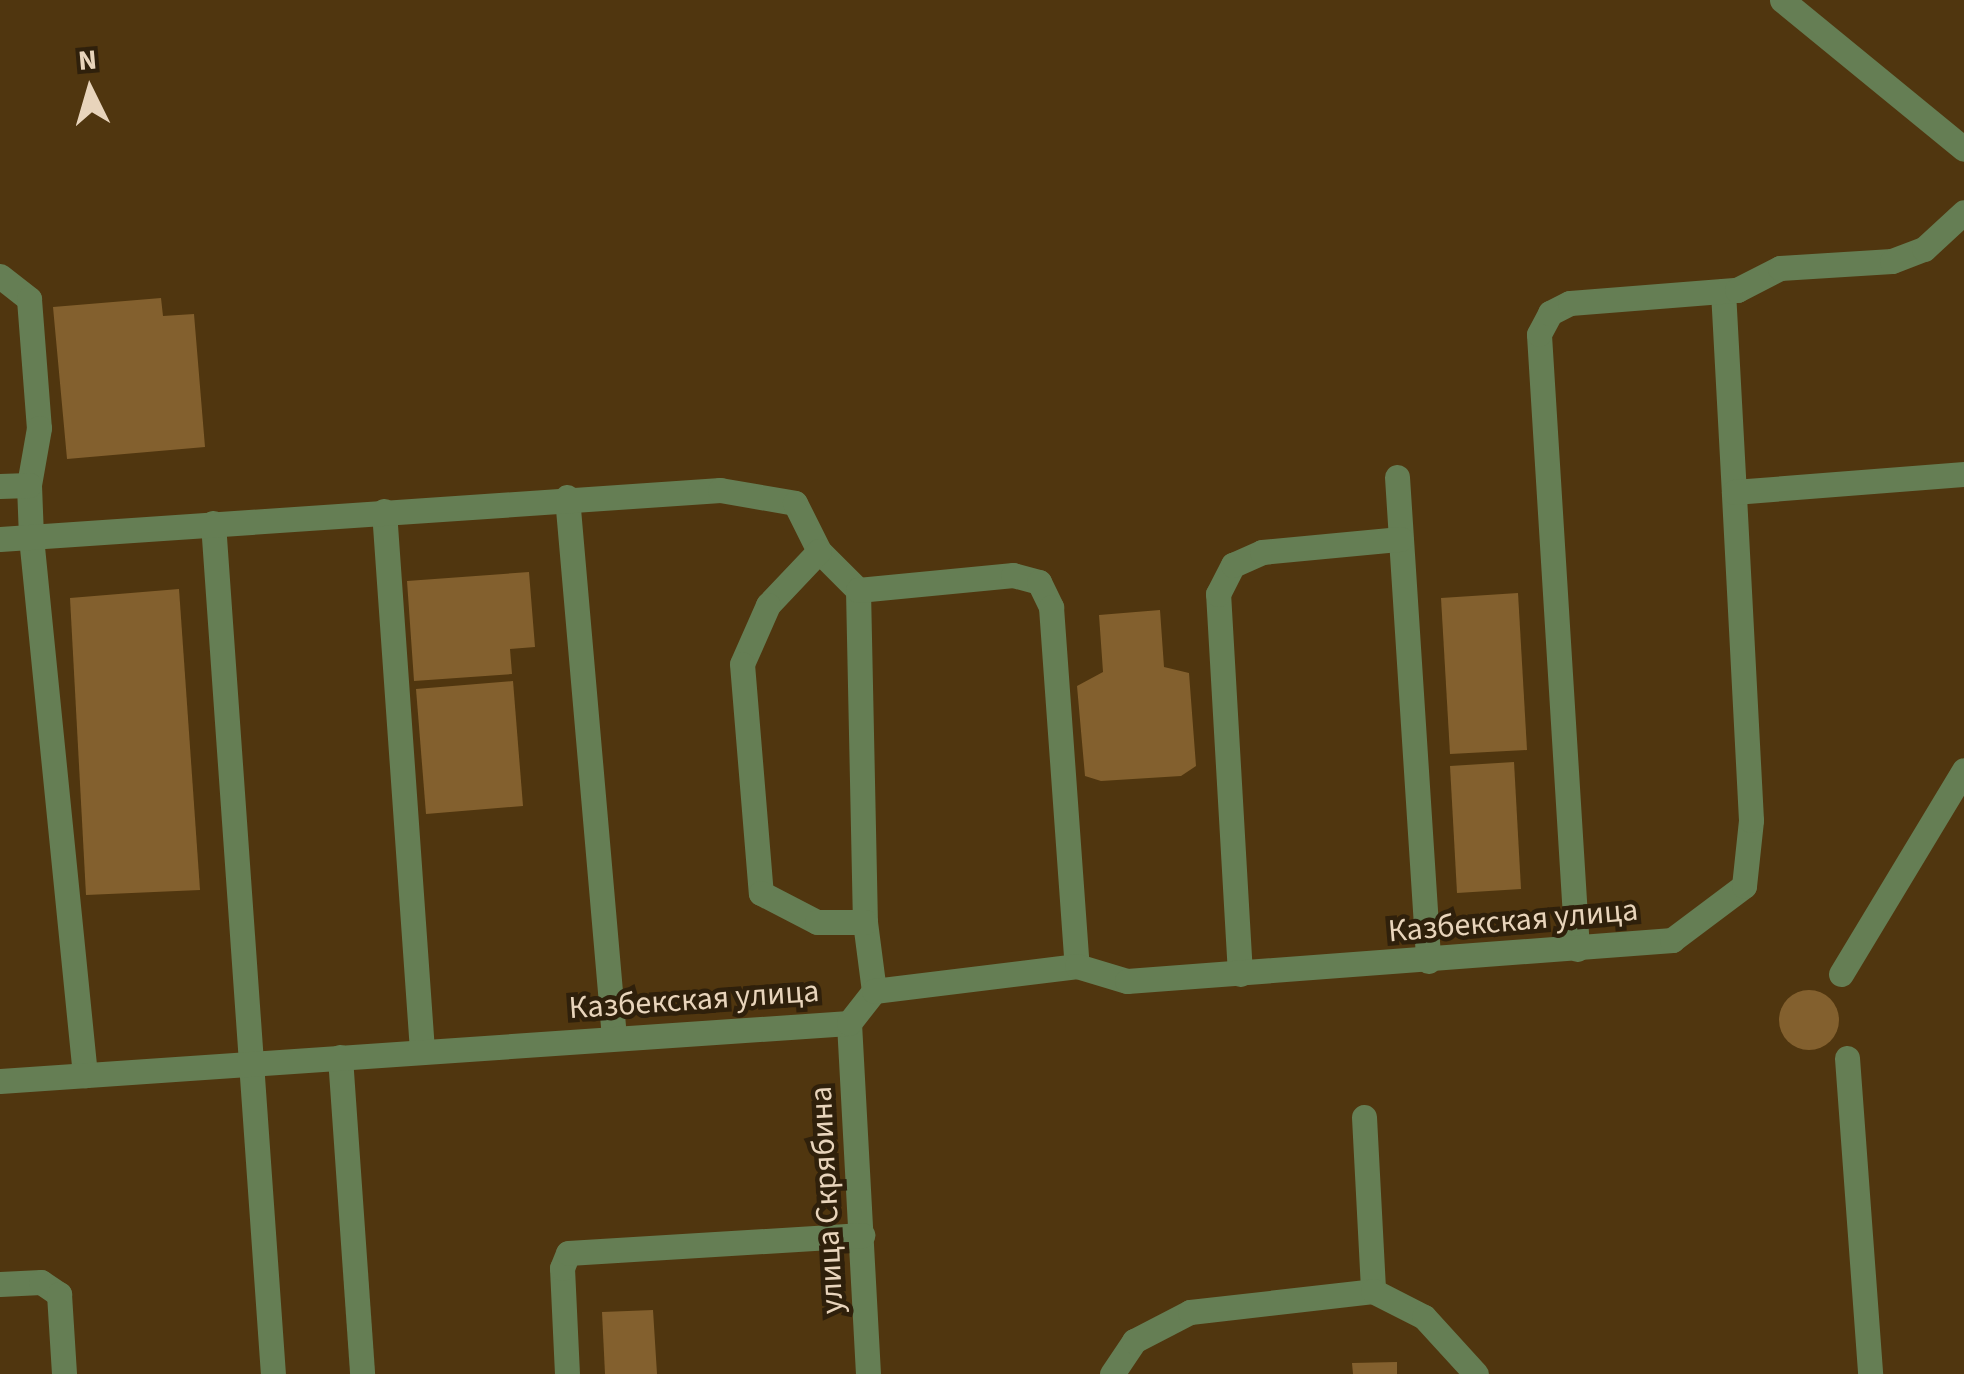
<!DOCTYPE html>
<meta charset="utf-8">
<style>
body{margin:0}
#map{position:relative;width:1964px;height:1374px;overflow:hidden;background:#50360f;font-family:"Source Sans 3",sans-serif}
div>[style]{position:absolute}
.green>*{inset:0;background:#83602e}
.round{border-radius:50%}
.minor>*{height:25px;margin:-12.5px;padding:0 12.5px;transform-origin:12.5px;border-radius:12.5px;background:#657e54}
span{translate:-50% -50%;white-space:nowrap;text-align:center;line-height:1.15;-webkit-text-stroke:9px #2f200b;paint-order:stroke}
.street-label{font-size:32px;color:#e8d4bb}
.north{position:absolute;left:40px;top:40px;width:100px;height:100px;-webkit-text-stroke:8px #2f200b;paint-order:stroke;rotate:355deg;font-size:28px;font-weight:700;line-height:40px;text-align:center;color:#e8d4bb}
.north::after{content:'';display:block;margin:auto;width:35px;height:45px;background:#e8d4bb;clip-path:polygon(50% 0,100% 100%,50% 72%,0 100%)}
</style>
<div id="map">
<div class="green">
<div style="clip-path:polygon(161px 298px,163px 316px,194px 314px,205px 447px,67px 459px,53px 307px)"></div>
<div style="clip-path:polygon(529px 572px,535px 647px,510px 649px,512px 674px,414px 681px,407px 581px)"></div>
<div style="clip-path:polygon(179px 589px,200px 890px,86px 895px,70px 598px)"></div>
<div style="clip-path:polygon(1518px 593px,1527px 750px,1450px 754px,1441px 598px)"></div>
<div style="clip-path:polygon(1160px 610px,1164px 667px,1189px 673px,1196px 766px,1181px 776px,1101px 781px,1085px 776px,1077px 686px,1103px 672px,1099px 615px)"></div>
<div style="clip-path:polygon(513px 681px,523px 806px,426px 814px,416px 689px)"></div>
<div style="clip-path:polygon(1514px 762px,1521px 889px,1457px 893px,1450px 766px)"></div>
<div class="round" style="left:1779px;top:990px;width:60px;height:60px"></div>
<div style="clip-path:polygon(653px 1310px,657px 1374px,605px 1374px,602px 1312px)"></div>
<div style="clip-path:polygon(1397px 1362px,1397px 1374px,1353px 1374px,1352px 1363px)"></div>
</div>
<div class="minor">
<div style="left:1782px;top:0;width:235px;rotate:39.3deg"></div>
<div style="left:0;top:276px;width:37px;rotate:38deg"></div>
<div style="left:29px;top:299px;width:129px;rotate:85.6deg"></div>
<div style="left:39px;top:428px;width:58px;rotate:100deg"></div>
<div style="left:29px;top:485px;width:52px;rotate:87.8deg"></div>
<div style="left:31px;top:537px;width:541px;rotate:84.27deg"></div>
<div style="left:1723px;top:291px;width:201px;rotate:86.9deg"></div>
<div style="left:1397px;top:477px;width:485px;rotate:86.3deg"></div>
<div style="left:0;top:486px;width:29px;rotate:-2deg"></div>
<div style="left:567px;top:497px;width:542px;rotate:85.03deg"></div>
<div style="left:384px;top:511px;width:541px;rotate:85.97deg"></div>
<div style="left:213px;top:523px;width:853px;rotate:85.97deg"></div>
<div style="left:0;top:539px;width:722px;rotate:-3.89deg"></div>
<div style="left:720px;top:490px;width:76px;rotate:9.8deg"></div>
<div style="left:795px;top:503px;width:54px;rotate:63.4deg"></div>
<div style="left:819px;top:551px;width:55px;rotate:45deg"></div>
<div style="left:858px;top:590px;width:332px;rotate:88.8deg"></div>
<div style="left:865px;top:922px;width:70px;rotate:82.6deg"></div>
<div style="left:819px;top:551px;width:74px;rotate:133.4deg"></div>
<div style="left:768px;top:605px;width:64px;rotate:113.8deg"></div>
<div style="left:742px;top:664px;width:230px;rotate:85.3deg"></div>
<div style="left:761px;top:893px;width:63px;rotate:27.4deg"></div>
<div style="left:817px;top:922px;width:48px"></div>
<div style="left:858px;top:590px;width:156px;rotate:-5.5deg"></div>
<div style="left:1013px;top:575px;width:27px;rotate:15deg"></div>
<div style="left:1039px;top:582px;width:28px;rotate:64deg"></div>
<div style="left:1051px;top:607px;width:360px;rotate:85.9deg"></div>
<div style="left:1577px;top:949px;width:616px;rotate:-93.54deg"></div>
<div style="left:1539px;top:334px;width:24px;rotate:-62deg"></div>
<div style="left:1550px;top:313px;width:22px;rotate:-27deg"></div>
<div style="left:1570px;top:303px;width:168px;rotate:-4.5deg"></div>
<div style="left:1737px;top:290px;width:48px;rotate:-27.1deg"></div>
<div style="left:1780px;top:268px;width:112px;rotate:-3.6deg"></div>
<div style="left:1892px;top:261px;width:34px;rotate:-21deg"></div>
<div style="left:1924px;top:249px;width:54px;rotate:-42.8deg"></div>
<div style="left:1240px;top:974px;width:381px;rotate:-93.3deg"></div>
<div style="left:1218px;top:594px;width:33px;rotate:-63deg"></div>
<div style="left:1233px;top:565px;width:32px;rotate:-24deg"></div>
<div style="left:1262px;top:552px;width:139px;rotate:-5.4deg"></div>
<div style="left:1841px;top:974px;width:238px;rotate:-58.9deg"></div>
<div style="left:849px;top:1023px;width:352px;rotate:86.9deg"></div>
<div style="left:340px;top:1057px;width:318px;rotate:86deg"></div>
<div style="left:1847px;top:1058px;width:317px;rotate:85.8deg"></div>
<div style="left:0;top:1081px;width:851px;rotate:-3.91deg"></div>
<div style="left:849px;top:1023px;width:41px;rotate:-52deg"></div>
<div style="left:874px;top:991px;width:205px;rotate:-7deg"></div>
<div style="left:1077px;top:966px;width:52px;rotate:16.7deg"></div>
<div style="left:1127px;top:981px;width:547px;rotate:-4.3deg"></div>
<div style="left:1672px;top:940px;width:90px;rotate:-36.9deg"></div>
<div style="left:1744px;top:886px;width:66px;rotate:-83.9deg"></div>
<div style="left:1751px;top:820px;width:328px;rotate:-93deg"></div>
<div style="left:1734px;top:492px;width:231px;rotate:-4.5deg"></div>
<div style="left:1364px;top:1117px;width:174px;rotate:87deg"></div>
<div style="left:0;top:1284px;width:41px;rotate:-2.8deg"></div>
<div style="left:41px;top:1282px;width:22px;rotate:34deg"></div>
<div style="left:59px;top:1294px;width:80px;rotate:86.4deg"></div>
<div style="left:567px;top:1374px;width:106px;rotate:-92.7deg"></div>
<div style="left:562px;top:1268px;width:16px;rotate:-68deg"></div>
<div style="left:568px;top:1253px;width:295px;rotate:-3.5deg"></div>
<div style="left:1112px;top:1374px;width:40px;rotate:-56deg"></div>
<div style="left:1134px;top:1341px;width:63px;rotate:-27.4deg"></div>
<div style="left:1190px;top:1312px;width:184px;rotate:-6.5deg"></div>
<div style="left:1373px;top:1291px;width:57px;rotate:27deg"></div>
<div style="left:1424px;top:1317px;width:77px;rotate:47.6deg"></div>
</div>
<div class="street-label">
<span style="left:1513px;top:921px;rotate:-5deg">Казбекская улица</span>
<span style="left:694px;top:1000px;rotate:-4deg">Казбекская улица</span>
<span style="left:827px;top:1200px;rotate:-93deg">улица Скрябина</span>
</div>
<div class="north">N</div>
</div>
